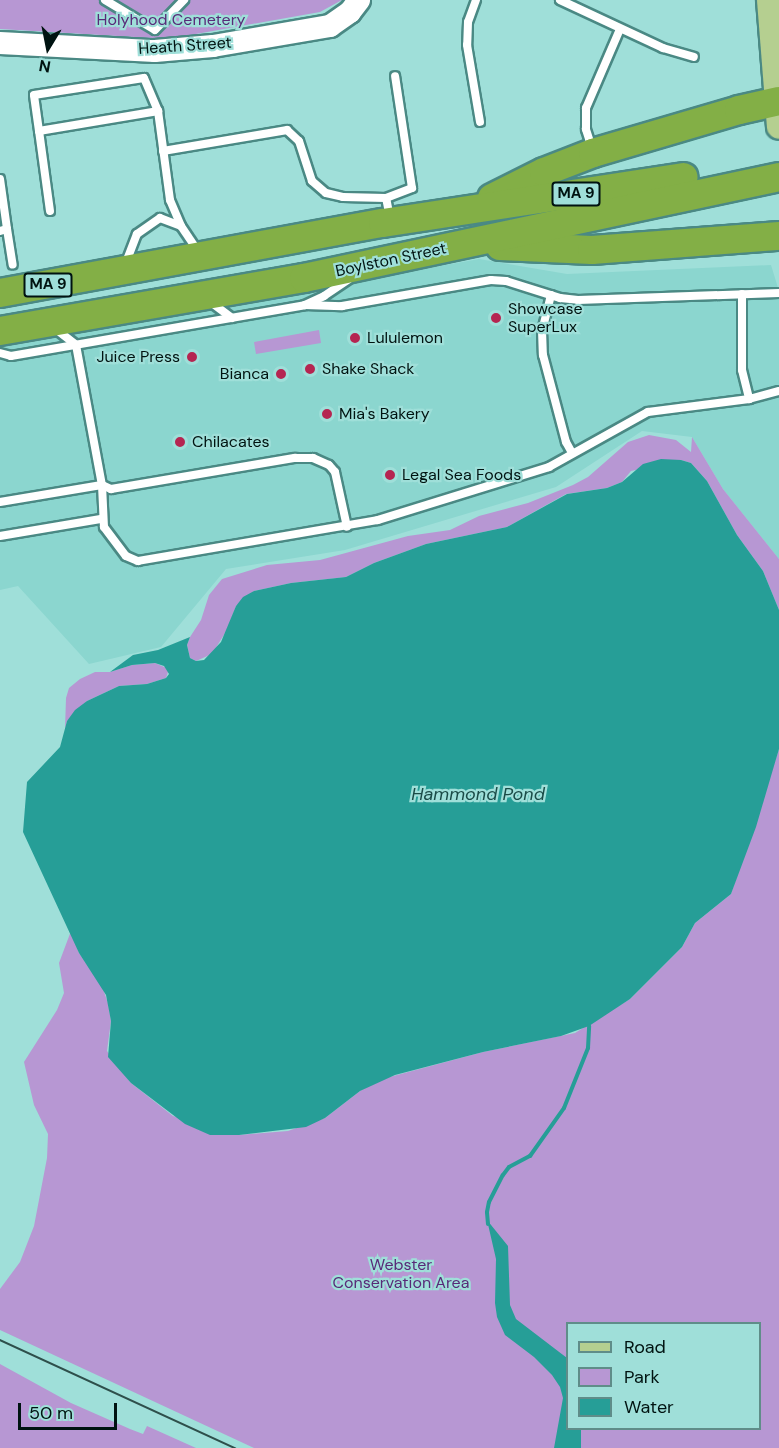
<!DOCTYPE html>
<style>
body{margin:0}
#map{position:relative;width:779px;height:1448px;overflow:hidden;background:#9fdfd9;font-family:"DM Sans",sans-serif}
div>[style]{position:absolute}
.built>*{inset:0;background:#8bd6cf}
.green>*{inset:0;background:#b797d3}
.water>*{inset:0;background:#269e97}
.stream>*{height:4px;margin:-2px;padding:0 2px;transform-origin:2px;border-radius:2px;background:#269e97}
.roads{filter:drop-shadow(2px 0 #4a8984) drop-shadow(-2px 0 #4a8984) drop-shadow(0 2px #4a8984) drop-shadow(0 -2px #4a8984)}
.lane>*{height:8px;margin:-4px;padding:0 4px;transform-origin:4px;border-radius:4px;background:#fff}
.secondary>*{height:22px;margin:-11px;padding:0 11px;transform-origin:11px;border-radius:11px;background:#fff}
.primary>*{height:24px;margin:-12px;padding:0 12px;transform-origin:12px;border-radius:12px;background:#b5cf90}
.highway>*{height:28px;margin:-14px;padding:0 14px;transform-origin:14px;border-radius:14px;background:#83af46}
.tram>*{height:1.5px;margin:-0.75px;padding:0 0.75px;transform-origin:0.75px;border-radius:0.75px;background:#2e4f4b}
.dots>*{width:16px;height:16px;translate:-50% -50%;box-sizing:border-box;border:3px solid #9fdfd9;border-radius:50%}
span{translate:-50% -50%;white-space:nowrap;text-align:center;line-height:1.15;-webkit-text-stroke:4.5px #9fdfd9;paint-order:stroke}
.shield-label span{padding:2px 4px;background:#9fdfd9;border:2px solid;border-radius:4px;-webkit-text-stroke-width:0}
.shield-label{font-size:15px;color:#001311;font-weight:700}
.park-label{font-size:16px;color:#582a78}
.street-label{font-size:16px;color:#001311}
.poi-label{font-size:16px;color:#001311}
.left{translate:0 -50%;text-align:left}
.right{translate:-100% -50%;text-align:right}
.water-label{font-size:18px;color:#1a4b47;font-style:italic}
.legend{position:absolute;left:566px;top:1322px;width:195px;height:108px;box-sizing:border-box;background:#9fdfd9;border:2px solid #5f8d89;margin:0;padding:8px 10px;list-style:none;font-size:18px;color:#001311}
.legend li{display:flex;align-items:center;gap:12px;height:30px}
.legend b{width:30px;border:2px solid #5f8d89}
.north{position:absolute;left:18px;top:18px;width:60px;height:60px;-webkit-text-stroke:4px #9fdfd9;paint-order:stroke;rotate:190deg;font-size:16px;font-weight:700;line-height:24px;text-align:center;color:#001311}
.north::after{content:'';display:block;margin:auto;width:21px;height:27px;background:#001311;clip-path:polygon(50% 0,100% 100%,50% 72%,0 100%)}
.scale{position:absolute;left:18px;top:1403px;width:99px;height:27px;box-sizing:border-box;border:3px solid #001311;border-top:0;padding-left:8px;font-size:18px;line-height:21px;white-space:nowrap;color:#001311;-webkit-text-stroke:4px #9fdfd9;paint-order:stroke}
</style>
<div id="map">
<div class="built">
<div style="clip-path:polygon(479px 259px,567px 274px,771px 265px,779px 291px,779px 559px,723px 489px,692px 437px,642px 431px,556px 487px,345px 550px,226px 569px,161px 647px,89px 664px,18px 586px,0 590px,0 345px)"></div>
</div>
<div class="green">
<div style="clip-path:polygon(0 0,342px 0,320px 12px,168px 39px,0 29px)"></div>
<div style="clip-path:polygon(319px 330px,321px 343px,256px 354px,254px 342px)"></div>
<div style="clip-path:polygon(649px 435px,676px 440px,691px 452px,692px 437px,723px 489px,779px 559px,779px 610px,763px 571px,737px 535px,707px 481px,691px 463px,681px 460px,631px 471px,622px 482px,607px 488px,566px 494px,507px 527px,426px 544px,374px 563px,346px 577px,291px 583px,254px 591px,236px 606px,227px 630px,212px 654px,196px 661px,190px 658px,187px 645px,190px 637px,201px 620px,209px 595px,222px 579px,267px 565px,320px 560px,408px 536px,450px 530px,479px 516px,528px 503px,573px 485px,588px 477px,628px 442px)"></div>
<div style="clip-path:polygon(155px 663px,169px 669px,166px 678px,147px 684px,119px 686px,87px 701px,67px 721px,65px 729px,66px 698px,69px 688px,80px 679px,95px 672px,110px 672px,132px 665px)"></div>
<div style="clip-path:polygon(evenodd,779px 749px,779px 1448px,254px 1448px,0 1330px,0 1289px,20px 1262px,34px 1226px,47px 1158px,48px 1134px,34px 1105px,24px 1062px,57px 1010px,64px 993px,59px 963px,71px 931px,79px 953px,102px 986px,108px 1003px,111px 1021px,107px 1051px,131px 1083px,173px 1116px,239px 1135px,288px 1131px,325px 1118px,360px 1091px,382px 1079px,483px 1052px,575px 1033px,630px 999px,682px 947px,695px 923px,731px 894px,779px 749px,568px 1324px,760px 1324px,760px 1428px,568px 1428px,568px 1324px)"></div>
<div style="clip-path:polygon(0 1364px,71px 1403px,130px 1429px,143px 1434px,147px 1426px,196px 1448px,0 1448px)"></div>
</div>
<div class="water">
<div style="clip-path:polygon(661px 459px,681px 460px,691px 463px,707px 481px,737px 535px,763px 571px,779px 610px,779px 749px,756px 827px,731px 894px,695px 923px,682px 947px,630px 999px,589px 1026px,561px 1036px,483px 1052px,395px 1075px,360px 1091px,325px 1118px,306px 1127px,239px 1135px,210px 1135px,185px 1124px,131px 1083px,108px 1057px,111px 1021px,106px 995px,79px 953px,23px 832px,27px 782px,60px 747px,67px 721px,75px 710px,87px 701px,119px 686px,147px 684px,166px 678px,169px 674px,164px 666px,155px 663px,132px 665px,110px 672px,133px 655px,158px 650px,190px 637px,187px 645px,190px 658px,196px 661px,204px 660px,221px 642px,236px 606px,243px 597px,254px 591px,291px 583px,346px 577px,374px 563px,426px 544px,507px 527px,567px 494px,607px 488px,622px 482px,643px 464px)"></div>
<div style="clip-path:polygon(487px 1220px,508px 1246px,510px 1305px,516px 1319px,567px 1358px,568px 1428px,581px 1429px,581px 1448px,554px 1448px,563px 1398px,560px 1387px,552px 1375px,534px 1357px,505px 1335px,497px 1317px,495px 1303px,496px 1259px)"></div>
</div>
<div class="stream">
<div style="left:488px;top:1224px;width:12px;rotate:-95deg"></div>
<div style="left:487px;top:1212px;width:10px;rotate:-79deg"></div>
<div style="left:489px;top:1202px;width:30px;rotate:-63deg"></div>
<div style="left:503px;top:1175px;width:10px;rotate:-53deg"></div>
<div style="left:509px;top:1167px;width:24px;rotate:-28deg"></div>
<div style="left:530px;top:1156px;width:59px;rotate:-54.7deg"></div>
<div style="left:564px;top:1108px;width:65px;rotate:-68.2deg"></div>
<div style="left:588px;top:1048px;width:22px;rotate:-87deg"></div>
</div>
<div class="roads">
<div class="lane">
<div style="left:105px;top:0;width:58px;rotate:31deg"></div>
<div style="left:155px;top:30px;width:42px;rotate:-46deg"></div>
<div style="left:476px;top:0;width:23px;rotate:110deg"></div>
<div style="left:468px;top:22px;width:23px;rotate:92deg"></div>
<div style="left:467px;top:45px;width:78px;rotate:80.4deg"></div>
<div style="left:560px;top:0;width:114px;rotate:25deg"></div>
<div style="left:663px;top:48px;width:32px;rotate:16deg"></div>
<div style="left:39px;top:131px;width:36px;rotate:-98deg"></div>
<div style="left:34px;top:95px;width:111px;rotate:-8.8deg"></div>
<div style="left:144px;top:78px;width:36px;rotate:67deg"></div>
<div style="left:592px;top:148px;width:20px;rotate:-108deg"></div>
<div style="left:586px;top:129px;width:21px;rotate:-90deg"></div>
<div style="left:586px;top:108px;width:86px;rotate:-66.7deg"></div>
<div style="left:163px;top:151px;width:126px;rotate:-9.6deg"></div>
<div style="left:287px;top:130px;width:16px;rotate:43deg"></div>
<div style="left:299px;top:141px;width:42px;rotate:72deg"></div>
<div style="left:312px;top:181px;width:18px;rotate:41deg"></div>
<div style="left:326px;top:193px;width:17px;rotate:13deg"></div>
<div style="left:343px;top:197px;width:43px;rotate:1.3deg"></div>
<div style="left:0;top:179px;width:50px;rotate:82deg"></div>
<div style="left:7px;top:229px;width:7px;rotate:164deg"></div>
<div style="left:50px;top:211px;width:81px;rotate:-97.8deg"></div>
<div style="left:39px;top:131px;width:121px;rotate:-9.5deg"></div>
<div style="left:158px;top:111px;width:90px;rotate:82.3deg"></div>
<div style="left:170px;top:200px;width:28px;rotate:67deg"></div>
<div style="left:390px;top:218px;width:20px;rotate:-101deg"></div>
<div style="left:386px;top:198px;width:28px;rotate:-21deg"></div>
<div style="left:412px;top:188px;width:113px;rotate:-98.6deg"></div>
<div style="left:7px;top:229px;width:36px;rotate:81deg"></div>
<div style="left:125px;top:265px;width:33px;rotate:-69deg"></div>
<div style="left:137px;top:234px;width:28px;rotate:-35deg"></div>
<div style="left:160px;top:218px;width:22px;rotate:21deg"></div>
<div style="left:181px;top:226px;width:30px;rotate:56deg"></div>
<div style="left:742px;top:294px;width:76px;rotate:90deg"></div>
<div style="left:742px;top:370px;width:30px;rotate:76deg"></div>
<div style="left:551px;top:295px;width:36px;rotate:104deg"></div>
<div style="left:542px;top:330px;width:25px;rotate:88deg"></div>
<div style="left:543px;top:355px;width:90px;rotate:75.2deg"></div>
<div style="left:566px;top:442px;width:13px;rotate:61deg"></div>
<div style="left:212px;top:303px;width:25px;rotate:37deg"></div>
<div style="left:305px;top:305px;width:37px;rotate:2deg"></div>
<div style="left:342px;top:306px;width:151px;rotate:-9.9deg"></div>
<div style="left:491px;top:280px;width:15px;rotate:4deg"></div>
<div style="left:506px;top:281px;width:57px;rotate:17.5deg"></div>
<div style="left:560px;top:298px;width:18px;rotate:6deg"></div>
<div style="left:578px;top:300px;width:201px;rotate:-2deg"></div>
<div style="left:57px;top:330px;width:24px;rotate:38deg"></div>
<div style="left:76px;top:345px;width:142px;rotate:79.5deg"></div>
<div style="left:102px;top:485px;width:42px;rotate:87.3deg"></div>
<div style="left:104px;top:527px;width:36px;rotate:53deg"></div>
<div style="left:126px;top:556px;width:13px;rotate:23deg"></div>
<div style="left:138px;top:561px;width:243px;rotate:-9.7deg"></div>
<div style="left:378px;top:520px;width:179px;rotate:-17.2deg"></div>
<div style="left:549px;top:467px;width:113px;rotate:-29.1deg"></div>
<div style="left:648px;top:412px;width:102px;rotate:-7.3deg"></div>
<div style="left:749px;top:399px;width:31px;rotate:-15deg"></div>
<div style="left:0;top:353px;width:11px;rotate:15deg"></div>
<div style="left:11px;top:356px;width:298px;rotate:-9.8deg"></div>
<div style="left:305px;top:305px;width:21px;rotate:-25deg"></div>
<div style="left:324px;top:296px;width:30px;rotate:-34deg"></div>
<div style="left:0;top:502px;width:103px;rotate:-9.5deg"></div>
<div style="left:102px;top:485px;width:10px;rotate:24deg"></div>
<div style="left:111px;top:489px;width:187px;rotate:-9.6deg"></div>
<div style="left:295px;top:458px;width:18px"></div>
<div style="left:313px;top:458px;width:17px;rotate:24deg"></div>
<div style="left:329px;top:465px;width:9px;rotate:49deg"></div>
<div style="left:335px;top:472px;width:56px;rotate:77.7deg"></div>
<div style="left:0;top:536px;width:102px;rotate:-9.6deg"></div>
</div>
<div class="secondary">
<div style="left:0;top:43px;width:155px;rotate:3deg"></div>
<div style="left:155px;top:51px;width:58px;rotate:-4.9deg"></div>
<div style="left:213px;top:46px;width:119px;rotate:-9.7deg"></div>
<div style="left:330px;top:26px;width:24px;rotate:-35deg"></div>
<div style="left:350px;top:12px;width:15px;rotate:-53deg"></div>
</div>
<div class="primary">
<div style="left:769px;top:0;width:127px;rotate:85.5deg"></div>
</div>
<div class="highway">
<div style="left:492px;top:198px;width:58px;rotate:-26.6deg"></div>
<div style="left:544px;top:172px;width:53px;rotate:-21.2deg"></div>
<div style="left:593px;top:153px;width:152px;rotate:-16.4deg"></div>
<div style="left:739px;top:110px;width:41px;rotate:-12.7deg"></div>
<div style="left:500px;top:246px;width:92px;rotate:2.5deg"></div>
<div style="left:592px;top:250px;width:188px;rotate:-4.3deg"></div>
<div style="left:0;top:293px;width:389px;rotate:-10.4deg"></div>
<div style="left:383px;top:223px;width:304px;rotate:-8.7deg"></div>
<div style="left:0;top:331px;width:309px;rotate:-9.9deg"></div>
<div style="left:304px;top:278px;width:486px;rotate:-12deg"></div>
</div>
</div>
<div class="tram">
<div style="left:0;top:1340px;width:259px;rotate:24.7deg"></div>
</div>
<div class="dots">
<div style="left:496px;top:318px;background:#b52551"></div>
<div style="left:355px;top:338px;background:#b52551"></div>
<div style="left:192px;top:357px;background:#b52551"></div>
<div style="left:310px;top:369px;background:#b52551"></div>
<div style="left:281px;top:374px;background:#b52551"></div>
<div style="left:327px;top:414px;background:#b52551"></div>
<div style="left:180px;top:442px;background:#b52551"></div>
<div style="left:390px;top:475px;background:#b52551"></div>
</div>
<div class="shield-label">
<span style="left:576px;top:194px">MA 9</span>
<span style="left:48px;top:285px">MA 9</span>
</div>
<div class="park-label">
<span style="left:171px;top:20px">Holyhood Cemetery</span>
<span style="left:401px;top:1274px">Webster<br>Conservation Area</span>
</div>
<div class="street-label">
<span style="left:185px;top:46px;rotate:-4deg">Heath Street</span>
<span style="left:391px;top:260px;rotate:-12deg">Boylston Street</span>
</div>
<div class="poi-label">
<span class="left" style="left:508px;top:318px">Showcase<br>SuperLux</span>
<span class="left" style="left:367px;top:338px">Lululemon</span>
<span class="right" style="left:180px;top:357px">Juice Press</span>
<span class="left" style="left:322px;top:369px">Shake Shack</span>
<span class="right" style="left:269px;top:374px">Bianca</span>
<span class="left" style="left:339px;top:414px">Mia's Bakery</span>
<span class="left" style="left:192px;top:442px">Chilacates</span>
<span class="left" style="left:402px;top:475px">Legal Sea Foods</span>
</div>
<div class="water-label">
<span style="left:478px;top:794px">Hammond Pond</span>
</div>
<ul class="legend">
<li><b style="height:8px;background:#b5cf90"></b>Road</li>
<li><b style="height:16px;background:#b797d3"></b>Park</li>
<li><b style="height:16px;background:#269e97"></b>Water</li>
</ul>
<div class="north">N</div>
<div class="scale">50 m</div>
</div>
